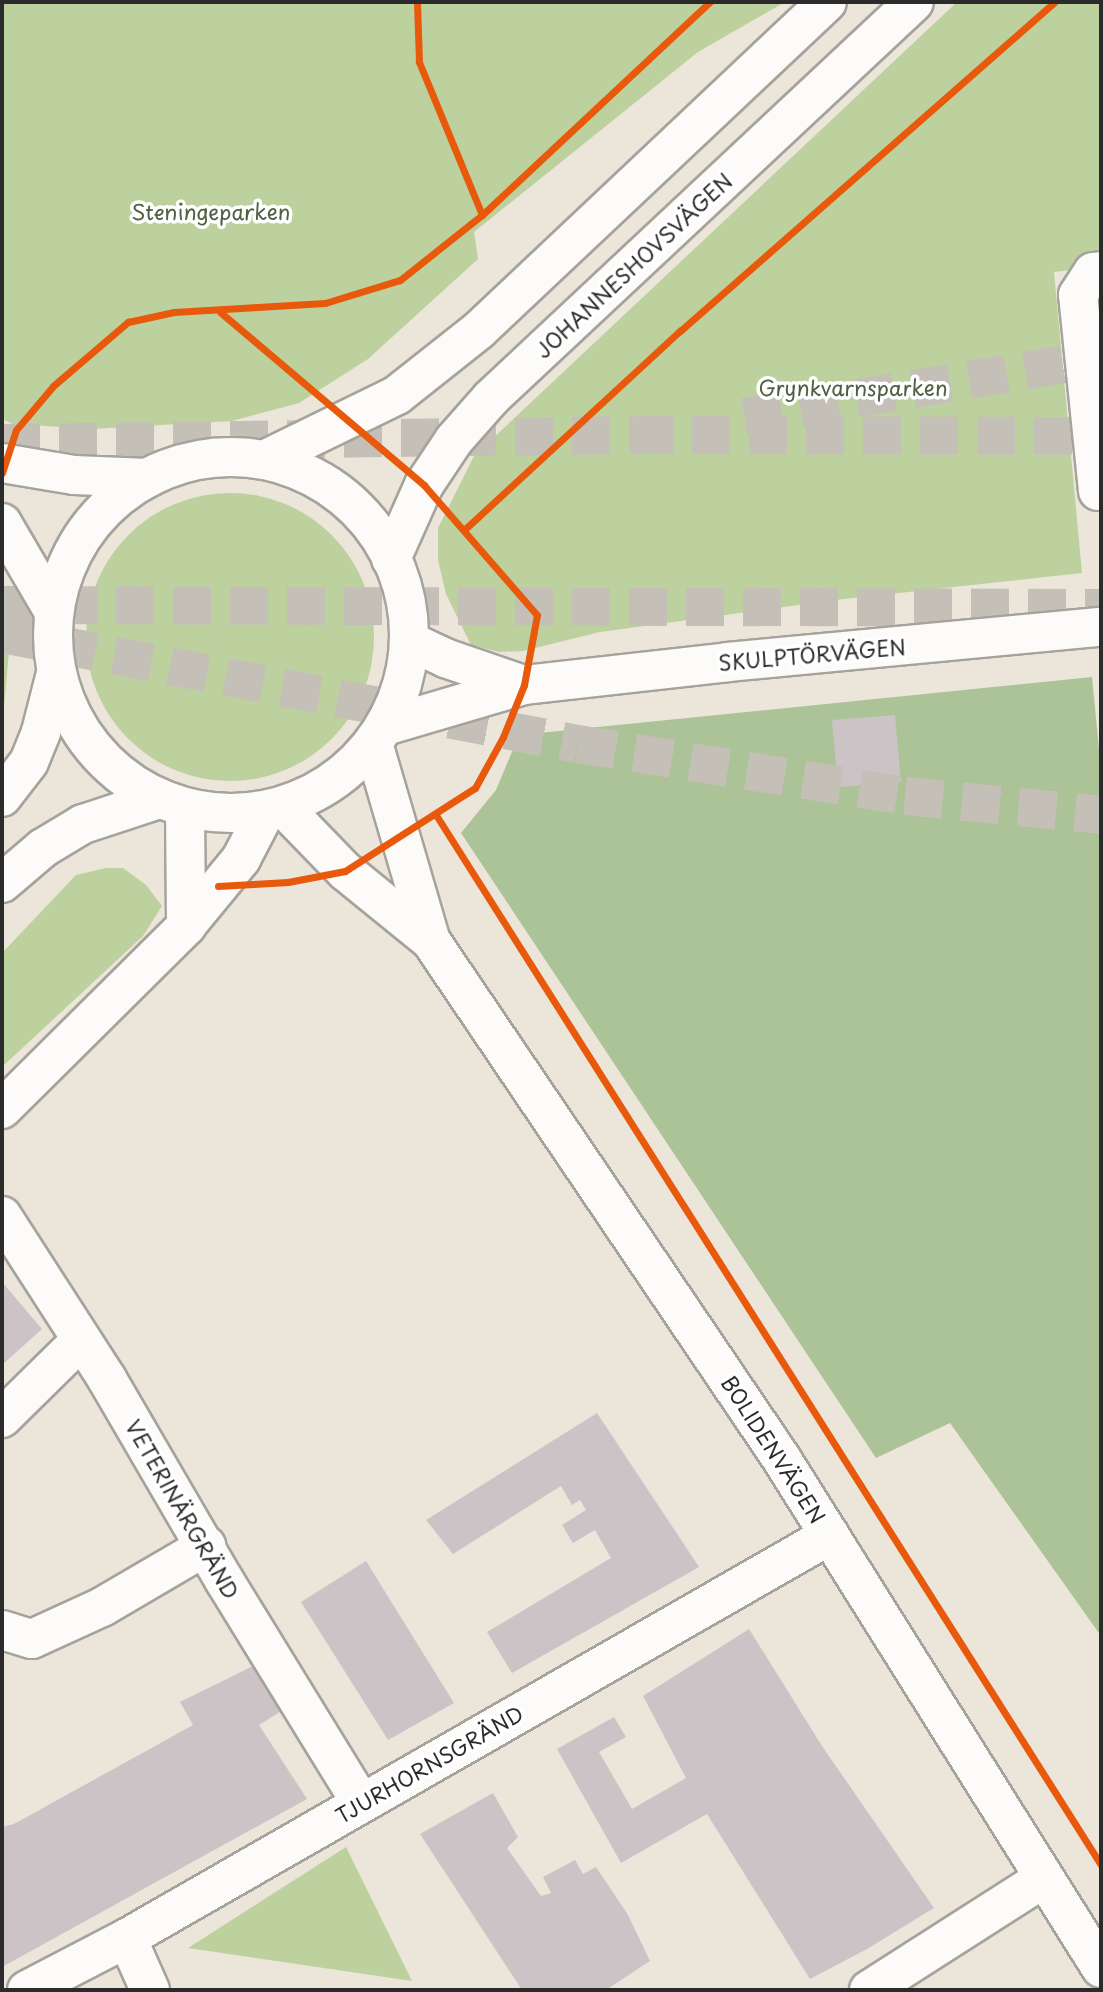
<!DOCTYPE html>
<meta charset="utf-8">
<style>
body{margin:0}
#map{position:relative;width:1103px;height:1992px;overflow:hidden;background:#ebe5da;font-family:"Playpen Sans",sans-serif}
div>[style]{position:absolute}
.green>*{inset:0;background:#bdd19e}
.round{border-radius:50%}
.forest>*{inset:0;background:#acc397}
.building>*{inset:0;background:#ccc3c7}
.highway-tunnel>*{height:38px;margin-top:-19px;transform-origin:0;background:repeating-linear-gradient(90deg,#c5c0b7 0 38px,transparent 0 57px)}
.roads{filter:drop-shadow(2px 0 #a6a29c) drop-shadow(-2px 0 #a6a29c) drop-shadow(0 2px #a6a29c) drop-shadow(0 -2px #a6a29c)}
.minor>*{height:38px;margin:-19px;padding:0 19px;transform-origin:19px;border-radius:19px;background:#fcfbf9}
.major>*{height:38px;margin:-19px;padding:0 19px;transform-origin:19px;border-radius:19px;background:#fcfbf9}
.major>.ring{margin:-19px;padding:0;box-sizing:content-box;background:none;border:38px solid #fcfbf9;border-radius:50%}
.cycleway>*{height:7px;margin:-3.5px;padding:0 3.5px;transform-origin:3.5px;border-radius:3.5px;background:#e8590c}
span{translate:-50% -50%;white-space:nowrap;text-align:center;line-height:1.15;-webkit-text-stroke:7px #fff;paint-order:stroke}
.park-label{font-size:21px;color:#516042}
.street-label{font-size:21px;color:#2b2b2b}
.frame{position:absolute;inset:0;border:4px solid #2b2b2b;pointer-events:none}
</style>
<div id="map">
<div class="green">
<div style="clip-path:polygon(2px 2px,785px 2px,698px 52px,474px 232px,478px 259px,368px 359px,299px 403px,232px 421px,92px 429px,13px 424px,2px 419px)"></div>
<div style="clip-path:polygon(957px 2px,1101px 2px,1101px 266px,1054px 272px,1082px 573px,835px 600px,600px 632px,523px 651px,499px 652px,471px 645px,446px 594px,438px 560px,438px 528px,474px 456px)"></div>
<div class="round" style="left:86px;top:493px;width:288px;height:288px"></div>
<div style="clip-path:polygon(2px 600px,10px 640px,2px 729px)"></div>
<div style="clip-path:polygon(106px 868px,123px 868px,146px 885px,162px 906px,143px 936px,2px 1067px,2px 953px,76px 875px)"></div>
<div style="clip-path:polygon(346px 1847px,412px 1981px,188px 1948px)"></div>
</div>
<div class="forest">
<div style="clip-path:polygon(1092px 677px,1101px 770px,1101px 1636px,950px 1423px,876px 1458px,461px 833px,496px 790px,519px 735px)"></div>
</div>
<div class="building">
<div style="clip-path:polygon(895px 715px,901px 782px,838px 787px,832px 720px)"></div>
<div style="clip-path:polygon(2px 1282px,42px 1329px,2px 1365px)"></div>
<div style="clip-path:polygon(597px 1413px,699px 1567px,512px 1673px,487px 1632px,611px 1558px,595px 1530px,573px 1543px,562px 1525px,586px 1510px,580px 1500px,572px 1505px,561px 1486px,453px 1554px,426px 1520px)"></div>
<div style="clip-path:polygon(366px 1561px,454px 1703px,388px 1740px,301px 1602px)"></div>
<div style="clip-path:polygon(749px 1629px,822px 1746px,934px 1908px,867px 1949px,810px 1979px,707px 1814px,621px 1863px,557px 1749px,614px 1717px,626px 1737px,599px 1752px,632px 1809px,686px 1778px,643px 1696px)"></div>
<div style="clip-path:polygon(257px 1664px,283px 1710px,259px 1725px,307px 1799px,2px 1967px,2px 1827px,14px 1824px,193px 1725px,180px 1702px)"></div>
<div style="clip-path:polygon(493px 1793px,518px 1837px,507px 1848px,541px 1896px,551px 1893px,543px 1877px,575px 1860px,583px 1874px,596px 1867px,628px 1915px,650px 1961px,606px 1990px,522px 1990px,420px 1834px)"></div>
</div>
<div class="highway-tunnel">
<div style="left:744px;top:417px;width:362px;rotate:-9.4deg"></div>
<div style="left:2px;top:443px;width:633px;rotate:-0.72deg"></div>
<div style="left:635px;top:435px;width:466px;rotate:0.1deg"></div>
<div style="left:2px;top:605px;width:1099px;rotate:0.16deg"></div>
<div style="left:2px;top:634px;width:586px;rotate:10.81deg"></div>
<div style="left:578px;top:744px;width:331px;rotate:9deg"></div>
<div style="left:905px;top:796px;width:197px;rotate:5.5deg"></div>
</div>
<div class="roads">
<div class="minor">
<div style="left:2px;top:463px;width:73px;rotate:9.5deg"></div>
<div style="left:74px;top:475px;width:74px;rotate:2.3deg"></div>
<div style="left:1098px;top:491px;width:197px;rotate:-95.8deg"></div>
<div style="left:1078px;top:295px;width:27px;rotate:-57deg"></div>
<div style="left:1093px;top:272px;width:8px;rotate:-7deg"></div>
<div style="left:2px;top:523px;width:103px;rotate:59.7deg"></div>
<div style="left:409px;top:641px;width:40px;rotate:25deg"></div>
<div style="left:445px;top:658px;width:83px;rotate:18.9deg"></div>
<div style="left:385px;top:726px;width:145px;rotate:-16.4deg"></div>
<div style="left:524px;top:685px;width:205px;rotate:-6.4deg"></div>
<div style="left:728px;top:662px;width:375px;rotate:-5.4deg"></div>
<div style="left:185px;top:808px;width:118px;rotate:89.5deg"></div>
<div style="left:2px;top:1109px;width:260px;rotate:-44.8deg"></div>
<div style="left:186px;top:926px;width:87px;rotate:-50.6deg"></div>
<div style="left:241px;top:859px;width:54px;rotate:-62.5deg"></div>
<div style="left:2px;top:1216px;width:194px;rotate:57.2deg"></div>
<div style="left:107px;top:1379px;width:233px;rotate:59.8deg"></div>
<div style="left:224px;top:1580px;width:262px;rotate:58.4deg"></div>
<div style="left:2px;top:1418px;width:111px;rotate:-44.6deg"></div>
<div style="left:2px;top:1630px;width:31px;rotate:17deg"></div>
<div style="left:32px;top:1639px;width:77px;rotate:-24.6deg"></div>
<div style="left:102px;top:1607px;width:121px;rotate:-30.4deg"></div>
<div style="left:127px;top:1938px;width:57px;rotate:66.1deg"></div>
<div style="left:27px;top:1990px;width:113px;rotate:-27.5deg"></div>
<div style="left:127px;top:1938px;width:810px;rotate:-29.82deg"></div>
<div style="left:869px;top:1990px;width:208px;rotate:-32.6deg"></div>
</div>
<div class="major">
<div class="ring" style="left:53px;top:457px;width:318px;height:318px"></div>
<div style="left:264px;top:460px;width:148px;rotate:-26deg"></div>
<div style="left:397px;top:395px;width:105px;rotate:-38.4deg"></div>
<div style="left:479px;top:330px;width:478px;rotate:-43.3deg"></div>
<div style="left:391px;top:559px;width:81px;rotate:-66deg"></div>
<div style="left:424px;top:485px;width:54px;rotate:-56.3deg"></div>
<div style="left:454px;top:440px;width:56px;rotate:-48.6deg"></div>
<div style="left:491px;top:398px;width:579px;rotate:-43.11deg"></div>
<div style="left:373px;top:743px;width:206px;rotate:73.7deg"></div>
<div style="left:2px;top:797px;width:44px;rotate:-52.4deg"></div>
<div style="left:29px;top:762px;width:32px;rotate:-68deg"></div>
<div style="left:41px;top:732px;width:61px;rotate:-75.7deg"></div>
<div style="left:282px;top:806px;width:91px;rotate:45.9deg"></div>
<div style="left:345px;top:871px;width:111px;rotate:39.1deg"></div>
<div style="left:431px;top:941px;width:624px;rotate:55.9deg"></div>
<div style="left:781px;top:1458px;width:602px;rotate:57.89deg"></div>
<div style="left:2px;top:883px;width:54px;rotate:-40.5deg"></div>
<div style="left:43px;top:848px;width:47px;rotate:-31deg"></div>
<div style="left:83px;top:824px;width:80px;rotate:-18.2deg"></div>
</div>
</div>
<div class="cycleway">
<div style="left:417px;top:2px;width:60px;rotate:88.1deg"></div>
<div style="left:419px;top:62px;width:165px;rotate:67.6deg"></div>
<div style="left:2px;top:473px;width:45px;rotate:-72deg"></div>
<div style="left:16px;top:430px;width:57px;rotate:-49.9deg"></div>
<div style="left:53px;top:386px;width:99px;rotate:-40.5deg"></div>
<div style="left:128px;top:322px;width:47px;rotate:-12.3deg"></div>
<div style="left:174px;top:312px;width:151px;rotate:-3.4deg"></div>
<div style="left:325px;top:303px;width:78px;rotate:-17deg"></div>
<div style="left:400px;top:280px;width:105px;rotate:-38.4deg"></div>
<div style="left:482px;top:215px;width:312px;rotate:-43.1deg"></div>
<div style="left:464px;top:530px;width:294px;rotate:-42.7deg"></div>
<div style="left:680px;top:331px;width:498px;rotate:-41.3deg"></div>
<div style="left:436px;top:815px;width:1243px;rotate:57.65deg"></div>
<div style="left:218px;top:886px;width:70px;rotate:-3.3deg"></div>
<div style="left:288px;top:882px;width:58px;rotate:-10.9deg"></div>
<div style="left:345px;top:871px;width:154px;rotate:-32.6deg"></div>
<div style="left:475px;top:788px;width:58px;rotate:-61.2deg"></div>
<div style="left:503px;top:737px;width:56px;rotate:-68deg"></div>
<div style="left:524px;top:685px;width:71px;rotate:-79.5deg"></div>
<div style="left:537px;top:615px;width:172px;rotate:-131deg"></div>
<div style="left:424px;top:485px;width:267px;rotate:-139.7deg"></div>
</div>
<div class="park-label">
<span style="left:211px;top:211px">Steningeparken</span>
<span style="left:853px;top:387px">Grynkvarnsparken</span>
</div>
<div class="street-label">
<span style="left:633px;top:265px;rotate:-43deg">JOHANNESHOVSVÄGEN</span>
<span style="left:812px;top:654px;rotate:-5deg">SKULPTÖRVÄGEN</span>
<span style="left:774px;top:1449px;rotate:57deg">BOLIDENVÄGEN</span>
<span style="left:183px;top:1509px;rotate:60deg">VETERINÄRGRÄND</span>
<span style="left:429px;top:1764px;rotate:-30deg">TJURHORNSGRÄND</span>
</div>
<div class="frame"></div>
</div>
